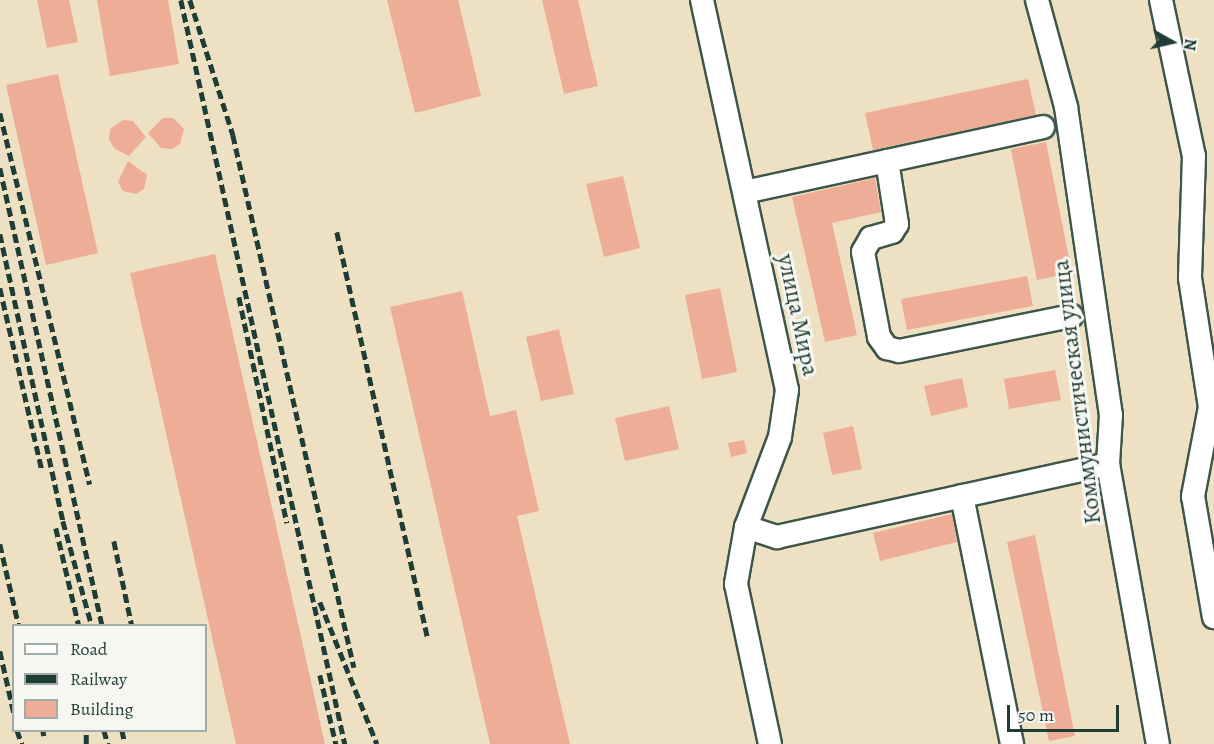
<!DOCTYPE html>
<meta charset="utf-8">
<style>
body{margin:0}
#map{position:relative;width:1214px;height:744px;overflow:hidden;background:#eee1c3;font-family:Alegreya,serif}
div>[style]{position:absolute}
.building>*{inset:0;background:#eead96}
.roads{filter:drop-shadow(2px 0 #3e5649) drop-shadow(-2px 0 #3e5649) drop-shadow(0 2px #3e5649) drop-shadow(0 -2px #3e5649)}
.minor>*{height:22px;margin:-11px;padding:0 11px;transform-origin:11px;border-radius:11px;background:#fff}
.rail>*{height:4.5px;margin-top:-2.25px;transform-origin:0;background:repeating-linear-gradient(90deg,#1f3d34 0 9px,transparent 0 13.5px)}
span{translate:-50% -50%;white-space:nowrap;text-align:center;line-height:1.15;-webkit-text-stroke:6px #f6f6f2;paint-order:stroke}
.street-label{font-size:24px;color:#1f3d34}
.legend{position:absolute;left:12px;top:624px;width:195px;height:108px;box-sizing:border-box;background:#f6f6f2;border:2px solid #a0aca6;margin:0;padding:8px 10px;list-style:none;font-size:18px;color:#1f3d34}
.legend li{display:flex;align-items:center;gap:12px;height:30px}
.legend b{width:30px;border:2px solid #a0aca6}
.north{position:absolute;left:1142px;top:12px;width:60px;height:60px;-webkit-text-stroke:4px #f6f6f2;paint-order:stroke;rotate:98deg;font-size:16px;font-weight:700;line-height:24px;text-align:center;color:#1f3d34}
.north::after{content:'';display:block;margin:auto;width:21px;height:27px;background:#1f3d34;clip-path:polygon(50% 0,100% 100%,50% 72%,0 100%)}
.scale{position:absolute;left:1007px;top:705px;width:112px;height:27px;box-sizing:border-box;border:3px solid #1f3d34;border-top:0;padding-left:8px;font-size:18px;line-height:21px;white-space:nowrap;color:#1f3d34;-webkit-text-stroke:4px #f6f6f2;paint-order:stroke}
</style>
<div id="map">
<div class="building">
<div style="clip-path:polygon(37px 0,69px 0,78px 42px,47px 48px)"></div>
<div style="clip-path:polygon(97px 0,168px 0,179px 64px,110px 76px)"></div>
<div style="clip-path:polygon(387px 0,458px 0,481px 96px,415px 113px)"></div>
<div style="clip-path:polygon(542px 0,578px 0,598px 86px,564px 94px)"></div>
<div style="clip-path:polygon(58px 74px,98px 253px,46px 265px,6px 85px)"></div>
<div style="clip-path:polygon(1028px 79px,1036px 115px,873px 150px,865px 113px)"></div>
<div style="clip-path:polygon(163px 118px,173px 118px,184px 129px,180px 144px,172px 149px,161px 148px,148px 133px)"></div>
<div style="clip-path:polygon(123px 120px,133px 121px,146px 137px,129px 156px,115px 149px,109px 140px,110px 129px)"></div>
<div style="clip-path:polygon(1046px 142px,1072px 273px,1037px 280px,1011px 149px)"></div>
<div style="clip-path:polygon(128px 161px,147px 175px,144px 189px,136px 194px,123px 191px,118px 182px)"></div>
<div style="clip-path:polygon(623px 176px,640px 248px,604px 257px,586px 184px)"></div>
<div style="clip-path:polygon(875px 178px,881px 212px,832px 223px,857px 335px,825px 342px,792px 197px)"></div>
<div style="clip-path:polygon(215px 254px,325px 744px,236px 744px,130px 273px)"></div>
<div style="clip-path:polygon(1027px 276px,1033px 306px,907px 330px,901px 299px)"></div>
<div style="clip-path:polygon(720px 288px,737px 372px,702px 379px,685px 295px)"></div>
<div style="clip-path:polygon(462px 291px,490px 416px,516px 410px,539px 511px,517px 516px,570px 744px,490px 744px,390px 307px)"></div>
<div style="clip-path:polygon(559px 329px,574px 394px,541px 401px,526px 337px)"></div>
<div style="clip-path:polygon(1055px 370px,1061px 400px,1009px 409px,1004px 379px)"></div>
<div style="clip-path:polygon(962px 378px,968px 407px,931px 416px,924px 386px)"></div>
<div style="clip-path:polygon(669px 406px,679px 449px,625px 461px,615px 418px)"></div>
<div style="clip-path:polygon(853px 426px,862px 469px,832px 475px,823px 433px)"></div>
<div style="clip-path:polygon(744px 440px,747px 453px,731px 457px,728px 443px)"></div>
<div style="clip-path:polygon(952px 514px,957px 542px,880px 561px,873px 533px)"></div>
<div style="clip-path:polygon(1035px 535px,1075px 736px,1049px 741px,1007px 542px)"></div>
</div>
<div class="roads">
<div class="minor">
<div style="left:702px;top:0;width:399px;rotate:77.7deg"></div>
<div style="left:787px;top:390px;width:48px;rotate:98.5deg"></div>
<div style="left:780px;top:437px;width:96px;rotate:110.7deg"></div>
<div style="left:746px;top:527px;width:58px;rotate:100deg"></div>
<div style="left:736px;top:584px;width:164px;rotate:78deg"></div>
<div style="left:1037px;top:0;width:111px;rotate:74.8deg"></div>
<div style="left:1066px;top:107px;width:311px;rotate:81.7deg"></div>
<div style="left:1111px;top:415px;width:49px;rotate:93.5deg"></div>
<div style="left:1108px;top:464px;width:284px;rotate:79.9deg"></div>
<div style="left:1161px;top:0;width:159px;rotate:78.1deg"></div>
<div style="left:1194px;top:156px;width:122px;rotate:91.9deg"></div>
<div style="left:1190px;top:278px;width:131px;rotate:81.2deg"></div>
<div style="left:1210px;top:407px;width:91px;rotate:100.8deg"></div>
<div style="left:1193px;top:496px;width:123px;rotate:80.2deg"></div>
<div style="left:887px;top:161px;width:64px;rotate:81deg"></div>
<div style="left:897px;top:224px;width:9px;rotate:122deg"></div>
<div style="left:892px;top:232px;width:22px;rotate:164deg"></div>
<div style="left:871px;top:238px;width:16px;rotate:120deg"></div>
<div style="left:863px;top:252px;width:86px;rotate:79.3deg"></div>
<div style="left:879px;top:337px;width:14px;rotate:54deg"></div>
<div style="left:887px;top:348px;width:12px;rotate:14deg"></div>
<div style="left:899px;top:351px;width:176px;rotate:-11.5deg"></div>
<div style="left:745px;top:192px;width:305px;rotate:-12.3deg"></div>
<div style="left:962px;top:496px;width:253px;rotate:78.6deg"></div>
<div style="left:746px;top:527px;width:33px;rotate:18deg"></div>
<div style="left:777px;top:537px;width:339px;rotate:-12.4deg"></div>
</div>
</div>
<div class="rail">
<div style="left:181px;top:0;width:762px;rotate:77.57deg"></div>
<div style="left:190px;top:0;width:142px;rotate:72.3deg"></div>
<div style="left:233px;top:135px;width:546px;rotate:77.19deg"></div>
<div style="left:0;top:113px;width:382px;rotate:76.4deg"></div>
<div style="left:0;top:168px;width:469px;rotate:77.4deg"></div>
<div style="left:337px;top:232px;width:418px;rotate:77.4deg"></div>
<div style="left:0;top:234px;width:294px;rotate:77.6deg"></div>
<div style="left:63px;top:521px;width:109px;rotate:74.6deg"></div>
<div style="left:0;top:288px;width:187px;rotate:77deg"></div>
<div style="left:239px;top:297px;width:231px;rotate:78deg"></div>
<div style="left:56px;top:528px;width:101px;rotate:76.8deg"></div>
<div style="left:114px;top:541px;width:87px;rotate:78deg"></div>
<div style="left:0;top:544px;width:84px;rotate:77deg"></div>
<div style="left:320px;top:602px;width:153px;rotate:68.1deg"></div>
<div style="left:0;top:651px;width:64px;rotate:77.3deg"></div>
<div style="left:320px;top:675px;width:71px;rotate:76.9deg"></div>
<div style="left:17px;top:730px;width:15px;rotate:70deg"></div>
<div style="left:43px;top:730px;width:6px;rotate:81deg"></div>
<div style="left:104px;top:730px;width:15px;rotate:74deg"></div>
<div style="left:122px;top:730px;width:13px;rotate:77deg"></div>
<div style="left:86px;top:744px;width:14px;rotate:-90deg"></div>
</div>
<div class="street-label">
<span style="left:798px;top:315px;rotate:78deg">улица Мира</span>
<span style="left:1077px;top:392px;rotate:-97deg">Коммунистическая улица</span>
</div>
<ul class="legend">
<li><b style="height:8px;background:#fff"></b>Road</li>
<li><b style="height:8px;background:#1f3d34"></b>Railway</li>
<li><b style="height:16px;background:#eead96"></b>Building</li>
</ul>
<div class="north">N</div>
<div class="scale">50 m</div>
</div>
